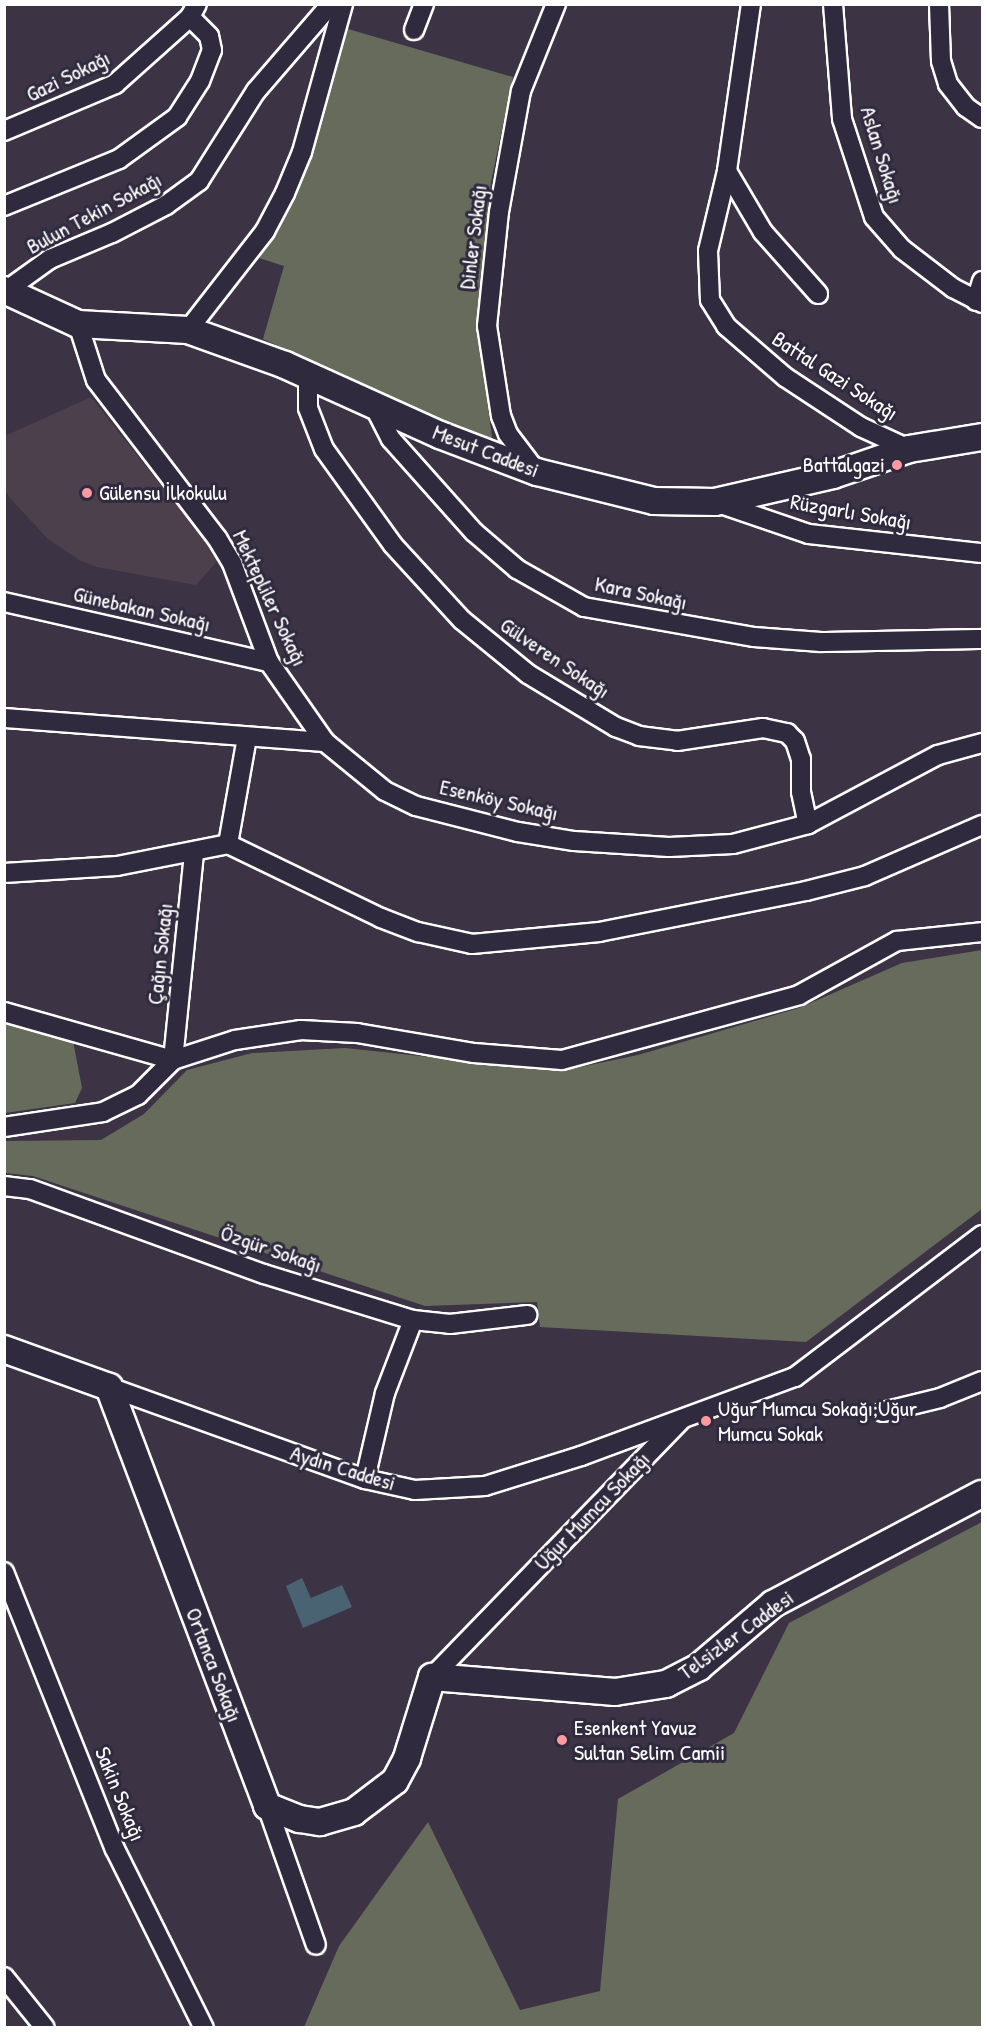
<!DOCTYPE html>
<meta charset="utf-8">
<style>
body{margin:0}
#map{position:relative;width:987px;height:2032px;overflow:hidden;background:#3c3444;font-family:"Patrick Hand",sans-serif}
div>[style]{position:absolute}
.built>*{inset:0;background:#4c404c}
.green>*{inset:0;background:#676b5c}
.water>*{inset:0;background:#4a6372}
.roads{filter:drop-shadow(2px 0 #fff) drop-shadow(-2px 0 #fff) drop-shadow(0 2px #fff) drop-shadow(0 -2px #fff)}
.street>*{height:18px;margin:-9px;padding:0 9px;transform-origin:9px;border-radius:9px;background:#2f2a3d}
.secondary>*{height:26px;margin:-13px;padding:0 13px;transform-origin:13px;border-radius:13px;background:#2f2a3d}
.dots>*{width:16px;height:16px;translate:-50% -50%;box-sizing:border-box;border:3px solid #2f2a3d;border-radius:50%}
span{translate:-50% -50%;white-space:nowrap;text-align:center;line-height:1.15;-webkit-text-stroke:6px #2f2a3d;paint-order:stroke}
.street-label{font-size:22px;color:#fff}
.poi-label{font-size:22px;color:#fff}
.right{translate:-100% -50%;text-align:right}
.left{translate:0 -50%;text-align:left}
.frame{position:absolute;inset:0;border:6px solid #fff;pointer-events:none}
</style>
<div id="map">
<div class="built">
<div style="clip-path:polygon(91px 397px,219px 559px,196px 585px,97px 567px,81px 561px,48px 539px,9px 497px,5px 489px,5px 436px)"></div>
</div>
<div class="green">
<div style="clip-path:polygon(348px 29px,513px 77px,491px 182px,477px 325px,493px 444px,263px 339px,284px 266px,259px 258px,295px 200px)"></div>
<div style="clip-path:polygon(982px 950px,982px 1209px,806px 1342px,540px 1327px,537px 1302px,425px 1306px,33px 1176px,5px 1173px,5px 1141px,101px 1140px,144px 1114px,187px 1070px,252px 1053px,345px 1048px,561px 1071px,638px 1055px,799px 1008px,902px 963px)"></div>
<div style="clip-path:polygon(4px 1023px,36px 1026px,73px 1041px,82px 1088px,75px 1103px,5px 1113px)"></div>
<div style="clip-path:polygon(982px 1522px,982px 2027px,304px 2027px,339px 1946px,428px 1822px,520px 2010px,600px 1991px,618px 1799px,734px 1733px,789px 1623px)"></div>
</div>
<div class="water">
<div style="clip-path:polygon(302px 1578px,311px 1598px,342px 1585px,352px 1607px,303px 1628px,286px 1586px)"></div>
</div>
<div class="roads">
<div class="street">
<div style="left:751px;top:4px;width:169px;rotate:98.2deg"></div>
<div style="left:727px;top:171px;width:82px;rotate:103.4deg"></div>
<div style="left:708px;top:251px;width:49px;rotate:87.7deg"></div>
<div style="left:710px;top:300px;width:31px;rotate:58deg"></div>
<div style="left:726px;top:326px;width:78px;rotate:40.8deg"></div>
<div style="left:785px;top:377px;width:91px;rotate:33.3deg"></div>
<div style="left:861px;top:427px;width:53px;rotate:24.6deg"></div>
<div style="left:833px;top:4px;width:115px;rotate:85.5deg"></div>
<div style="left:842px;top:119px;width:103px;rotate:71.9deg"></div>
<div style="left:874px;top:217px;width:43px;rotate:48.8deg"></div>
<div style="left:902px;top:249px;width:64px;rotate:37.4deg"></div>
<div style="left:953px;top:288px;width:33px;rotate:27deg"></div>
<div style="left:939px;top:4px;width:57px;rotate:88deg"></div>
<div style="left:941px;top:61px;width:24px;rotate:73deg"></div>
<div style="left:948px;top:84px;width:29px;rotate:52deg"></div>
<div style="left:966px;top:107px;width:19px;rotate:35deg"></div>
<div style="left:414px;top:30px;width:28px;rotate:-69deg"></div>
<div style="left:4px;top:131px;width:121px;rotate:-22.9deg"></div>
<div style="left:115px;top:84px;width:101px;rotate:-41.8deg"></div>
<div style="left:190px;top:17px;width:15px;rotate:-62deg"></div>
<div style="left:727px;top:171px;width:71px;rotate:59.5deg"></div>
<div style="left:763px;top:232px;width:83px;rotate:48.4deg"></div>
<div style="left:4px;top:206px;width:124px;rotate:-22.2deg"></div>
<div style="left:119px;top:159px;width:72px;rotate:-35.9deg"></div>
<div style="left:177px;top:117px;width:43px;rotate:-57.4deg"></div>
<div style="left:200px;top:81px;width:33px;rotate:-69deg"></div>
<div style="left:212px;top:50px;width:14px;rotate:-102deg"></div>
<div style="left:209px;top:36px;width:27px;rotate:-135deg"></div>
<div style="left:4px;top:292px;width:57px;rotate:-35.7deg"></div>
<div style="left:50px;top:259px;width:67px;rotate:-22.8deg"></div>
<div style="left:112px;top:233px;width:61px;rotate:-27.4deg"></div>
<div style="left:166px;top:205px;width:41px;rotate:-36deg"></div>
<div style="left:199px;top:181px;width:107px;rotate:-57.7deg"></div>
<div style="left:256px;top:91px;width:115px;rotate:-49.2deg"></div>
<div style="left:976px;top:301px;width:21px;rotate:-73deg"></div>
<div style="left:78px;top:324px;width:59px;rotate:72.2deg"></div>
<div style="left:96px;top:380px;width:199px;rotate:52.6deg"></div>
<div style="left:217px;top:538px;width:29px;rotate:59deg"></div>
<div style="left:232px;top:563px;width:106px;rotate:69.5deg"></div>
<div style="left:269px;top:662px;width:98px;rotate:55deg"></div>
<div style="left:188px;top:330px;width:125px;rotate:-52.1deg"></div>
<div style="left:265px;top:231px;width:43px;rotate:-62.2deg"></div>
<div style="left:285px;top:193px;width:44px;rotate:-67.5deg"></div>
<div style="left:302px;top:152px;width:154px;rotate:-74.5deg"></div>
<div style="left:308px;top:374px;width:34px;rotate:90deg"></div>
<div style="left:308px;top:408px;width:44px;rotate:68.7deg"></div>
<div style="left:324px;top:449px;width:118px;rotate:54.3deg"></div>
<div style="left:393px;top:545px;width:102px;rotate:47.4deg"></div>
<div style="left:462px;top:620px;width:85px;rotate:39.3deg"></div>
<div style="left:528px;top:674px;width:103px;rotate:31.1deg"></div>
<div style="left:616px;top:727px;width:25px;rotate:21deg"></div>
<div style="left:639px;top:736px;width:38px;rotate:7deg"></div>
<div style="left:677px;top:741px;width:87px;rotate:-8.6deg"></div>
<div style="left:763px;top:728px;width:25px;rotate:12deg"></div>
<div style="left:787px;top:733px;width:11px;rotate:45deg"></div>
<div style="left:795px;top:741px;width:19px;rotate:72deg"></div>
<div style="left:801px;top:759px;width:33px;rotate:90deg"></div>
<div style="left:801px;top:792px;width:33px;rotate:78deg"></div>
<div style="left:374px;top:406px;width:37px;rotate:63deg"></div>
<div style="left:391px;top:439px;width:125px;rotate:48.3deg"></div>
<div style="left:474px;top:532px;width:57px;rotate:40.7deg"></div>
<div style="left:517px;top:569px;width:77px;rotate:29.6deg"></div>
<div style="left:584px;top:607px;width:173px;rotate:10deg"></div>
<div style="left:754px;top:637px;width:67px;rotate:4.3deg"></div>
<div style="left:821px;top:642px;width:161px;rotate:-1.1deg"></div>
<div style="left:536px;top:471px;width:46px;rotate:-127.1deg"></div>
<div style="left:508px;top:434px;width:19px;rotate:-111deg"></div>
<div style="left:501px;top:416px;width:91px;rotate:-98.8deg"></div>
<div style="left:487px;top:326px;width:115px;rotate:-84deg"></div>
<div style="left:499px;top:212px;width:123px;rotate:-79.7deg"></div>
<div style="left:521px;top:91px;width:94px;rotate:-68.1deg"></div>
<div style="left:715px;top:502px;width:99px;rotate:18.8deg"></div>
<div style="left:809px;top:534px;width:174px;rotate:6.3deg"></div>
<div style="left:4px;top:602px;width:272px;rotate:12.8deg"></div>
<div style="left:4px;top:718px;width:322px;rotate:4.3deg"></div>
<div style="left:325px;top:742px;width:77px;rotate:39.2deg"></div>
<div style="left:385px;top:791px;width:34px;rotate:26deg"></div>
<div style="left:416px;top:806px;width:105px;rotate:14.3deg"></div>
<div style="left:518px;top:832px;width:57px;rotate:9.1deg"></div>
<div style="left:574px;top:841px;width:95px;rotate:3.6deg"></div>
<div style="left:669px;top:847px;width:64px;rotate:-2.7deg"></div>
<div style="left:733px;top:844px;width:78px;rotate:-14.9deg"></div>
<div style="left:808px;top:824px;width:147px;rotate:-28deg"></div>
<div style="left:938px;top:755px;width:46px;rotate:-15.3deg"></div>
<div style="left:228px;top:844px;width:109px;rotate:-79.9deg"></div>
<div style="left:4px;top:873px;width:113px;rotate:-3.5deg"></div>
<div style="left:117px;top:866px;width:113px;rotate:-11.2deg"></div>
<div style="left:228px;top:844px;width:170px;rotate:25.8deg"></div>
<div style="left:381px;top:918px;width:40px;rotate:21deg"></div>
<div style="left:418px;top:932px;width:55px;rotate:12.5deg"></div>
<div style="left:472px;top:944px;width:128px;rotate:-5.4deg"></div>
<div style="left:599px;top:932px;width:211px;rotate:-11.2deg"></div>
<div style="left:806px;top:891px;width:61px;rotate:-14.3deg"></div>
<div style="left:865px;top:876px;width:128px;rotate:-23.6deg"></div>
<div style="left:4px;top:1012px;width:176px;rotate:15.9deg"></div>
<div style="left:173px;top:1060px;width:209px;rotate:-84.2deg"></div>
<div style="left:4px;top:1127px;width:100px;rotate:-8.6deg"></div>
<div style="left:103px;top:1112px;width:39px;rotate:-26deg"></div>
<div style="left:138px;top:1095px;width:49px;rotate:-45deg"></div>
<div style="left:173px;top:1060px;width:65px;rotate:-17.9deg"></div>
<div style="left:235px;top:1040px;width:67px;rotate:-8.6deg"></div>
<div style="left:301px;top:1030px;width:56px;rotate:3.1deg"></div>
<div style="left:357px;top:1033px;width:119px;rotate:9.7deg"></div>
<div style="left:474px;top:1053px;width:88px;rotate:4.5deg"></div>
<div style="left:562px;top:1060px;width:246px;rotate:-15.3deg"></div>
<div style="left:799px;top:995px;width:112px;rotate:-28.9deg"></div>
<div style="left:897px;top:941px;width:85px;rotate:-6deg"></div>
<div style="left:4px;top:1186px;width:26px;rotate:7deg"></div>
<div style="left:30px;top:1189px;width:249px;rotate:20deg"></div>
<div style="left:264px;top:1274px;width:156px;rotate:17.2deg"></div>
<div style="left:413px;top:1320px;width:37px;rotate:6deg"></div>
<div style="left:450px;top:1324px;width:78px;rotate:-6.7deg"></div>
<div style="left:109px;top:1387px;width:272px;rotate:19.8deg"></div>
<div style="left:365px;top:1479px;width:51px;rotate:12.4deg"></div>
<div style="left:415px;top:1490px;width:70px;rotate:-3.3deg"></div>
<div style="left:485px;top:1486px;width:101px;rotate:-17.4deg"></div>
<div style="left:581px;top:1456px;width:228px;rotate:-20.3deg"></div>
<div style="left:795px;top:1377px;width:235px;rotate:-37.2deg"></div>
<div style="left:883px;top:1412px;width:59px;rotate:-13.8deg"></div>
<div style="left:940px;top:1398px;width:45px;rotate:-22deg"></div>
<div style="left:365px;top:1479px;width:88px;rotate:-76.9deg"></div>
<div style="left:385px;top:1393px;width:78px;rotate:-69deg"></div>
<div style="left:4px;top:1572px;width:298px;rotate:68.2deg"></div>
<div style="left:115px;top:1849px;width:200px;rotate:63.6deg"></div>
<div style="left:432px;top:1677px;width:358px;rotate:-45.9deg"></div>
<div style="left:267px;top:1806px;width:147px;rotate:70.6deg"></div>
<div style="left:4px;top:1977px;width:65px;rotate:51.2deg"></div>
</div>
<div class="secondary">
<div style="left:4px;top:290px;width:81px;rotate:24.7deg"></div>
<div style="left:78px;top:324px;width:110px;rotate:3.1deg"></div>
<div style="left:188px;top:330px;width:103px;rotate:19.8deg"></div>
<div style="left:285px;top:365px;width:170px;rotate:24.3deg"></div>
<div style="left:440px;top:435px;width:104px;rotate:20.9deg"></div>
<div style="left:537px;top:472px;width:121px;rotate:13.9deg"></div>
<div style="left:654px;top:501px;width:61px;rotate:0.9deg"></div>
<div style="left:715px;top:502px;width:121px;rotate:-12.9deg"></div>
<div style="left:833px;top:475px;width:80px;rotate:-18.9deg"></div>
<div style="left:909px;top:449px;width:74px;rotate:-9.3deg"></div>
<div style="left:4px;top:1349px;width:112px;rotate:19.9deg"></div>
<div style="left:109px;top:1387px;width:448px;rotate:69.3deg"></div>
<div style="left:267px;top:1806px;width:35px;rotate:22deg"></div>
<div style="left:300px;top:1819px;width:20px;rotate:9deg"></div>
<div style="left:320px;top:1822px;width:35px;rotate:-16deg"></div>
<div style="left:354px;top:1812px;width:51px;rotate:-37.1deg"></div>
<div style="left:395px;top:1781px;width:26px;rotate:-62deg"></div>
<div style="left:407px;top:1758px;width:85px;rotate:-72.8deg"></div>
<div style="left:432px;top:1677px;width:184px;rotate:4.7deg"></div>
<div style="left:615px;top:1692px;width:52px;rotate:-8.9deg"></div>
<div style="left:666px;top:1684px;width:37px;rotate:-27deg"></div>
<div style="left:699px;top:1667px;width:97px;rotate:-40.4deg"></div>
<div style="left:773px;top:1604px;width:236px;rotate:-27.8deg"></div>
</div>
</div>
<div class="dots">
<div style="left:897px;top:465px;background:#ff9aa2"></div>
<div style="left:87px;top:493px;background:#ff9aa2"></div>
<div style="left:706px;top:1421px;background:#ff9aa2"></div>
<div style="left:562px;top:1740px;background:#ff9aa2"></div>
</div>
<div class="street-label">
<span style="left:68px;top:76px;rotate:-26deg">Gazi Sokağı</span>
<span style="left:882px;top:155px;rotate:73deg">Aslan Sokağı</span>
<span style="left:94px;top:213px;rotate:-28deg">Bulun Tekin Sokağı</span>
<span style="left:473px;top:237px;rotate:-83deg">Dinler Sokağı</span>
<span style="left:835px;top:376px;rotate:33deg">Battal Gazi Sokağı</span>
<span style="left:486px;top:451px;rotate:21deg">Mesut Caddesi</span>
<span style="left:851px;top:512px;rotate:10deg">Rüzgarlı Sokağı</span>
<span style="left:641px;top:593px;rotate:12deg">Kara Sokağı</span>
<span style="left:270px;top:598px;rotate:65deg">Mektepliler Sokağı</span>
<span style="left:142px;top:609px;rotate:13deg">Günebakan Sokağı</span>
<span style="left:555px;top:658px;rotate:34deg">Gülveren Sokağı</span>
<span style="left:499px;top:800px;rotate:13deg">Esenköy Sokağı</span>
<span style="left:160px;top:954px;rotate:-84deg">Çağın Sokağı</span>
<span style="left:271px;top:1249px;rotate:19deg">Özgür Sokağı</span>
<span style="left:343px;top:1468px;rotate:17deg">Aydın Caddesi</span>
<span style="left:592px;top:1511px;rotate:-46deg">Uğur Mumcu Sokağı</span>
<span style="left:736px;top:1635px;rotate:-36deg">Telsizler Caddesi</span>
<span style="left:214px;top:1665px;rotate:69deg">Ortanca Sokağı</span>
<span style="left:120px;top:1794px;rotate:68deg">Sakin Sokağı</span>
</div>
<div class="poi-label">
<span class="right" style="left:885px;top:465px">Battalgazi</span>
<span class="left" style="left:99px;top:493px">Gülensu İlkokulu</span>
<span class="left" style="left:718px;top:1421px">Uğur Mumcu Sokağı;Uğur<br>Mumcu Sokak</span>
<span class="left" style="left:574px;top:1740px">Esenkent Yavuz<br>Sultan Selim Camii</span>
</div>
<div class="frame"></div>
</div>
